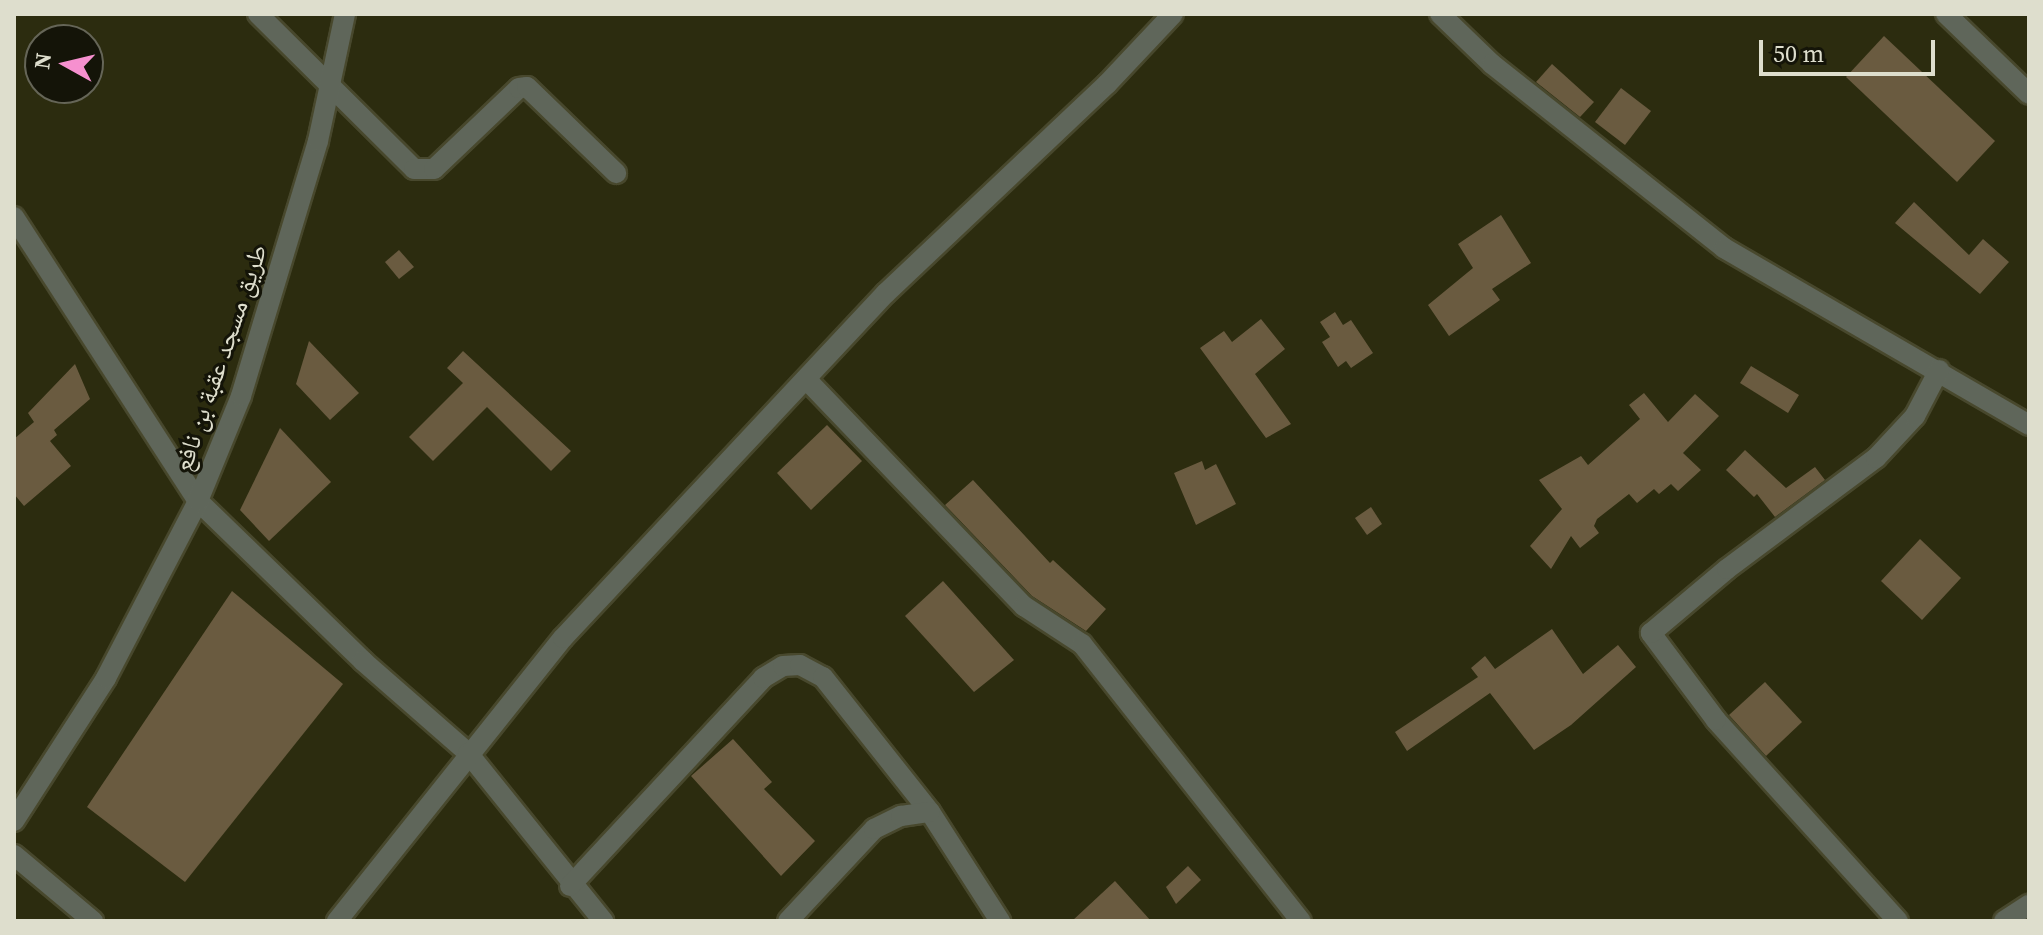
<!DOCTYPE html>
<meta charset="utf-8">
<style>
body{margin:0}
#map{position:relative;width:2043px;height:935px;overflow:hidden;background:#2c2c0f;font-family:"Source Serif 4","Noto Naskh Arabic",serif}
div>[style]{position:absolute}
.building>*{inset:0;background:#6a5b40}
.roads{filter:drop-shadow(2px 0 #48482d) drop-shadow(-2px 0 #48482d) drop-shadow(0 2px #48482d) drop-shadow(0 -2px #48482d)}
.minor>*{height:20px;margin:-10px;padding:0 10px;transform-origin:10px;border-radius:10px;background:#5f665a}
span{translate:-50% -50%;white-space:nowrap;text-align:center;line-height:1.15;-webkit-text-stroke:6px #141408;paint-order:stroke}
.street-label{font-size:26px;color:#dedecd}
.frame{position:absolute;inset:0;border:16px solid #dedecd;pointer-events:none}
.north{position:absolute;left:24px;top:24px;width:80px;height:80px;box-sizing:border-box;background:#141408;border:2px solid #656557;border-radius:50%;rotate:278deg;font-size:22px;font-weight:700;line-height:32px;text-align:center;color:#dedecd}
.north::after{content:'';display:block;margin:auto;width:28px;height:36px;background:#f690cf;clip-path:polygon(50% 0,100% 100%,50% 72%,0 100%)}
.scale{position:absolute;left:1759px;top:40px;width:176px;height:36px;box-sizing:border-box;border:4px solid #dedecd;border-top:0;padding-left:10px;font-size:24px;line-height:28px;white-space:nowrap;color:#dedecd;-webkit-text-stroke:6px #141408;paint-order:stroke}
</style>
<div id="map">
<div class="building">
<div style="clip-path:polygon(1884px 36px,1995px 141px,1957px 182px,1846px 77px)"></div>
<div style="clip-path:polygon(1552px 64px,1594px 102px,1580px 117px,1536px 82px)"></div>
<div style="clip-path:polygon(1621px 88px,1651px 111px,1625px 145px,1595px 122px)"></div>
<div style="clip-path:polygon(1914px 202px,1969px 255px,1983px 239px,2009px 262px,1980px 294px,1895px 223px)"></div>
<div style="clip-path:polygon(1501px 215px,1531px 263px,1492px 289px,1500px 300px,1449px 336px,1428px 305px,1473px 268px,1458px 244px)"></div>
<div style="clip-path:polygon(399px 250px,414px 267px,399px 279px,385px 262px)"></div>
<div style="clip-path:polygon(1335px 312px,1343px 325px,1351px 320px,1373px 353px,1351px 368px,1346px 361px,1338px 367px,1322px 342px,1330px 337px,1320px 322px)"></div>
<div style="clip-path:polygon(1261px 319px,1285px 349px,1255px 374px,1291px 424px,1266px 438px,1200px 348px,1224px 331px,1232px 342px)"></div>
<div style="clip-path:polygon(309px 341px,359px 393px,330px 420px,296px 384px)"></div>
<div style="clip-path:polygon(463px 351px,571px 451px,551px 471px,487px 407px,433px 461px,409px 437px,463px 383px,447px 368px)"></div>
<div style="clip-path:polygon(75px 364px,90px 399px,54px 430px,57px 435px,50px 441px,71px 466px,24px 506px,14px 494px,14px 439px,34px 422px,28px 413px)"></div>
<div style="clip-path:polygon(1751px 366px,1799px 395px,1788px 413px,1740px 383px)"></div>
<div style="clip-path:polygon(1644px 393px,1668px 422px,1695px 394px,1719px 416px,1683px 453px,1701px 470px,1678px 491px,1671px 484px,1659px 494px,1654px 489px,1637px 503px,1629px 494px,1597px 519px,1594px 526px,1599px 533px,1580px 548px,1571px 536px,1551px 569px,1530px 546px,1562px 509px,1539px 480px,1581px 456px,1588px 465px,1640px 419px,1629px 405px)"></div>
<div style="clip-path:polygon(827px 425px,862px 461px,811px 510px,777px 473px)"></div>
<div style="clip-path:polygon(280px 428px,331px 482px,269px 541px,240px 510px)"></div>
<div style="clip-path:polygon(1745px 450px,1786px 488px,1815px 467px,1825px 480px,1775px 517px,1757px 494px,1754px 497px,1726px 470px)"></div>
<div style="clip-path:polygon(1202px 461px,1205px 470px,1216px 464px,1236px 504px,1196px 525px,1174px 473px)"></div>
<div style="clip-path:polygon(973px 480px,1050px 563px,1053px 560px,1106px 609px,1086px 631px,1032px 596px,945px 505px)"></div>
<div style="clip-path:polygon(1371px 507px,1382px 524px,1367px 535px,1355px 518px)"></div>
<div style="clip-path:polygon(1920px 539px,1961px 578px,1922px 620px,1881px 581px)"></div>
<div style="clip-path:polygon(943px 581px,1014px 660px,974px 692px,905px 616px)"></div>
<div style="clip-path:polygon(232px 591px,343px 684px,185px 882px,87px 807px)"></div>
<div style="clip-path:polygon(1552px 629px,1583px 674px,1618px 645px,1636px 667px,1571px 725px,1534px 750px,1490px 693px,1407px 751px,1395px 732px,1478px 677px,1471px 668px,1485px 656px,1495px 669px)"></div>
<div style="clip-path:polygon(1765px 682px,1802px 722px,1766px 756px,1729px 715px)"></div>
<div style="clip-path:polygon(733px 739px,772px 782px,764px 789px,815px 841px,781px 876px,691px 776px)"></div>
<div style="clip-path:polygon(1188px 866px,1201px 880px,1176px 904px,1166px 887px)"></div>
<div style="clip-path:polygon(1115px 881px,1151px 921px,1072px 921px)"></div>
</div>
<div class="roads">
<div class="minor">
<div style="left:258px;top:14px;width:220px;rotate:44.8deg"></div>
<div style="left:414px;top:169px;width:20px"></div>
<div style="left:434px;top:169px;width:117px;rotate:-43.6deg"></div>
<div style="left:519px;top:88px;width:8px;rotate:-7deg"></div>
<div style="left:527px;top:87px;width:124px;rotate:44deg"></div>
<div style="left:1440px;top:14px;width:72px;rotate:43.9deg"></div>
<div style="left:1492px;top:64px;width:296px;rotate:38.4deg"></div>
<div style="left:1724px;top:248px;width:353px;rotate:30.1deg"></div>
<div style="left:1946px;top:14px;width:115px;rotate:43.9deg"></div>
<div style="left:14px;top:217px;width:338px;rotate:57.1deg"></div>
<div style="left:198px;top:501px;width:230px;rotate:44.1deg"></div>
<div style="left:363px;top:661px;width:140px;rotate:41.2deg"></div>
<div style="left:468px;top:753px;width:216px;rotate:51.2deg"></div>
<div style="left:806px;top:379px;width:315px;rotate:46.2deg"></div>
<div style="left:1024px;top:606px;width:69px;rotate:33.2deg"></div>
<div style="left:1082px;top:644px;width:353px;rotate:51.7deg"></div>
<div style="left:14px;top:821px;width:170px;rotate:-57.2deg"></div>
<div style="left:106px;top:678px;width:199px;rotate:-62.5deg"></div>
<div style="left:198px;top:501px;width:113px;rotate:-67.7deg"></div>
<div style="left:241px;top:396px;width:266px;rotate:-73.2deg"></div>
<div style="left:318px;top:141px;width:130px;rotate:-78deg"></div>
<div style="left:14px;top:855px;width:103px;rotate:39.9deg"></div>
<div style="left:570px;top:886px;width:284px;rotate:-47.1deg"></div>
<div style="left:763px;top:678px;width:23px;rotate:-31deg"></div>
<div style="left:783px;top:666px;width:17px;rotate:-3deg"></div>
<div style="left:800px;top:665px;width:26px;rotate:28deg"></div>
<div style="left:823px;top:677px;width:172px;rotate:51.6deg"></div>
<div style="left:930px;top:812px;width:130px;rotate:57.3deg"></div>
<div style="left:337px;top:921px;width:362px;rotate:-51.4deg"></div>
<div style="left:563px;top:638px;width:473px;rotate:-46.9deg"></div>
<div style="left:886px;top:293px;width:304px;rotate:-43.4deg"></div>
<div style="left:1107px;top:84px;width:96px;rotate:-46.7deg"></div>
<div style="left:788px;top:921px;width:126px;rotate:-46.9deg"></div>
<div style="left:874px;top:829px;width:30px;rotate:-26deg"></div>
<div style="left:901px;top:816px;width:29px;rotate:-8deg"></div>
<div style="left:1898px;top:921px;width:271px;rotate:-132.2deg"></div>
<div style="left:1716px;top:720px;width:109px;rotate:-126.8deg"></div>
<div style="left:1651px;top:633px;width:99px;rotate:-40.1deg"></div>
<div style="left:1727px;top:569px;width:186px;rotate:-36.7deg"></div>
<div style="left:1876px;top:458px;width:57px;rotate:-47.1deg"></div>
<div style="left:1915px;top:416px;width:52px;rotate:-62.4deg"></div>
<div style="left:2004px;top:921px;width:30px;rotate:-33deg"></div>
</div>
</div>
<div class="street-label">
<span style="left:221px;top:358px;rotate:-71deg">طريق مسجد عقبة بن نافع</span>
</div>
<div class="frame"></div>
<div class="north">N</div>
<div class="scale">50 m</div>
</div>
